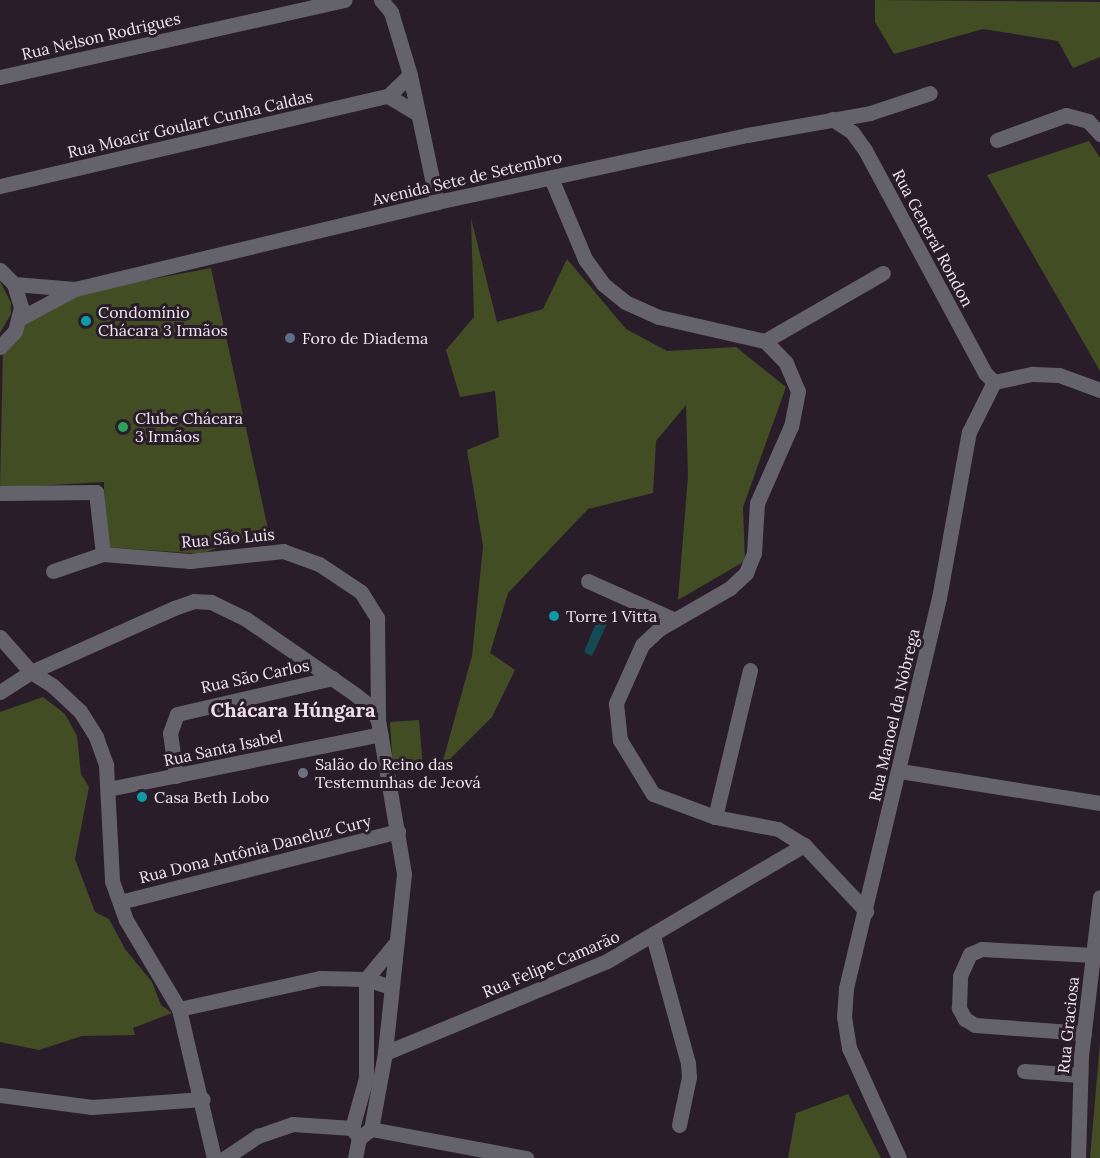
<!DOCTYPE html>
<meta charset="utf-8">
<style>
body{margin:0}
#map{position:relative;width:1100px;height:1158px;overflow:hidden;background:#2a1d2a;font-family:Lora,serif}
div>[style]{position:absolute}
.green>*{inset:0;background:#434d23}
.water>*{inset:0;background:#134a54}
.minor>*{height:15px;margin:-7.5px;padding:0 7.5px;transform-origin:7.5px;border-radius:7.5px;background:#64636c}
.dots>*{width:16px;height:16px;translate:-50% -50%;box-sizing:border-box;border:3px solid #2a1d2a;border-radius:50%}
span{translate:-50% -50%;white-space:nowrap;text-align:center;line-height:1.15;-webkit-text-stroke:6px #2a1d2a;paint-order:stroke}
.street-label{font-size:16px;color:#f1e7f0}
.poi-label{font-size:16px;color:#f1e7f0}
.left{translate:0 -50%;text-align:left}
.quarter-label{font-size:20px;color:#efddee;font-weight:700}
</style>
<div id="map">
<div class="green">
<div style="clip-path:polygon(875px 0,1100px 2px,1100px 57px,1073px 68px,1058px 41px,983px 29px,894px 54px,875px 22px)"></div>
<div style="clip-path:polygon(1089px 141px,1100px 158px,1100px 371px,987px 175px)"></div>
<div style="clip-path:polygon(471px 218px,497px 322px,543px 309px,567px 259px,626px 329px,667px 351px,736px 347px,786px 387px,743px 507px,745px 561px,678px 600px,688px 476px,686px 405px,656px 441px,653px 493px,588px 509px,508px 593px,490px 653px,515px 670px,492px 717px,441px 768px,472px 656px,483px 546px,467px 450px,499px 437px,495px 391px,460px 397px,446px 350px,474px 317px)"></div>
<div style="clip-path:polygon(211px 268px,270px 538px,224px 545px,202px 554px,105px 547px,104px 482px,0 488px,3px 350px,24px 322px,77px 293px)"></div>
<div style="clip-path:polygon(0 281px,11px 303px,11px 314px,0 333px)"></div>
<div style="clip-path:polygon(43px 697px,65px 714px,77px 736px,81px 774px,89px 787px,75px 859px,95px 912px,109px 919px,125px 949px,152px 982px,161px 1005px,172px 1013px,133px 1028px,135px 1035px,82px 1036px,39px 1050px,0 1042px,0 712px)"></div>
<div style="clip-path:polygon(419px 720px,423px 768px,393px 769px,390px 722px)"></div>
<div style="clip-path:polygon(1100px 1043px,1100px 1158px,1090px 1158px)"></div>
<div style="clip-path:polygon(848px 1094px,881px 1158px,788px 1158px,796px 1113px)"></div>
</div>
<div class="water">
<div style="clip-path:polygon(597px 620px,607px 624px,592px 656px,584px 652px)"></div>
</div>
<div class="minor">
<div style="left:381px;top:0;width:16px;rotate:50deg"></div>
<div style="left:391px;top:12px;width:66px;rotate:73.2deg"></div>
<div style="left:410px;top:75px;width:130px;rotate:78deg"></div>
<div style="left:0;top:77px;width:353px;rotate:-12.6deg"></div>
<div style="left:388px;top:96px;width:35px;rotate:31deg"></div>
<div style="left:832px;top:119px;width:24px;rotate:33deg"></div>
<div style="left:852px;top:132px;width:22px;rotate:54deg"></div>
<div style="left:865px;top:150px;width:253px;rotate:61.7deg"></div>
<div style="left:985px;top:373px;width:13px;rotate:45deg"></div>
<div style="left:997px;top:140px;width:73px;rotate:-19.9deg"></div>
<div style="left:1066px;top:115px;width:23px;rotate:15deg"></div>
<div style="left:1088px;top:121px;width:18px;rotate:47deg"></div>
<div style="left:551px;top:178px;width:88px;rotate:67.2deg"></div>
<div style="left:585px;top:259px;width:31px;rotate:54deg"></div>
<div style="left:603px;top:284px;width:28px;rotate:39deg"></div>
<div style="left:625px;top:302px;width:37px;rotate:24deg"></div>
<div style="left:659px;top:317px;width:109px;rotate:12.8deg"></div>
<div style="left:765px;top:341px;width:30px;rotate:46deg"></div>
<div style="left:786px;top:363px;width:30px;rotate:67deg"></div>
<div style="left:798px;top:391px;width:36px;rotate:101deg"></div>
<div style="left:791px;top:426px;width:84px;rotate:113.8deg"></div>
<div style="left:757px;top:503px;width:50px;rotate:93.4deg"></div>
<div style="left:754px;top:553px;width:22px;rotate:112deg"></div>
<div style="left:746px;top:573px;width:22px;rotate:137deg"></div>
<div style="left:730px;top:588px;width:82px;rotate:150deg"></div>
<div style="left:659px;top:629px;width:23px;rotate:137deg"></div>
<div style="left:642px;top:645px;width:64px;rotate:114.1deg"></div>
<div style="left:616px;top:703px;width:37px;rotate:84deg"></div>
<div style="left:620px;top:740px;width:63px;rotate:58.6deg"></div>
<div style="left:653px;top:794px;width:66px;rotate:20.4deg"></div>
<div style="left:715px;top:817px;width:64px;rotate:10.8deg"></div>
<div style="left:778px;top:829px;width:31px;rotate:32deg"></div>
<div style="left:804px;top:845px;width:91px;rotate:46.8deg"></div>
<div style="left:0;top:186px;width:398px;rotate:-13.1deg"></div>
<div style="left:388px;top:96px;width:30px;rotate:-44deg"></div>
<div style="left:0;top:270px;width:20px;rotate:45deg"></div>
<div style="left:14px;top:284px;width:24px;rotate:73deg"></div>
<div style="left:21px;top:307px;width:25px;rotate:104deg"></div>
<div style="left:15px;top:331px;width:22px;rotate:133deg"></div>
<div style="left:14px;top:284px;width:61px;rotate:4.7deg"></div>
<div style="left:19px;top:319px;width:64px;rotate:-28.2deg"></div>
<div style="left:75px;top:289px;width:372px;rotate:-13.5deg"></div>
<div style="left:437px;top:202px;width:317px;rotate:-12.2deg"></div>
<div style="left:747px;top:135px;width:125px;rotate:-10.1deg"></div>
<div style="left:870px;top:113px;width:63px;rotate:-18.4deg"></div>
<div style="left:765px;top:341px;width:136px;rotate:-30deg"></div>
<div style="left:0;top:493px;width:96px;rotate:-0.6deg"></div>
<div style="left:96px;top:492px;width:62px;rotate:83.6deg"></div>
<div style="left:53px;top:571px;width:53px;rotate:-18.8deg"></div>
<div style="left:103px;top:554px;width:87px;rotate:4.6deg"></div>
<div style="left:190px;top:561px;width:94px;rotate:-6.1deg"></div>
<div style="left:283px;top:551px;width:38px;rotate:20deg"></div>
<div style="left:319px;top:564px;width:50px;rotate:33.7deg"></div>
<div style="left:361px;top:592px;width:31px;rotate:58deg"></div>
<div style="left:377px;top:618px;width:102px;rotate:89.4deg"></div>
<div style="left:378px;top:720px;width:156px;rotate:80.4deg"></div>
<div style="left:404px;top:874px;width:180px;rotate:96.1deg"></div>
<div style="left:385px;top:1053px;width:77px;rotate:100.4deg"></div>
<div style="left:371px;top:1129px;width:15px;rotate:143deg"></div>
<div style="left:359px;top:1138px;width:12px;rotate:-125deg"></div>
<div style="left:352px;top:1128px;width:52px;rotate:-74.4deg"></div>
<div style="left:366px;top:1078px;width:99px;rotate:-90deg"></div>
<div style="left:366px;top:979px;width:44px;rotate:-50.5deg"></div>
<div style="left:588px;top:581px;width:95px;rotate:24.1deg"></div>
<div style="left:0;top:637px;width:47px;rotate:48.5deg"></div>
<div style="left:31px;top:672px;width:26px;rotate:32deg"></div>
<div style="left:53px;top:686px;width:37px;rotate:43deg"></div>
<div style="left:80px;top:711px;width:31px;rotate:58deg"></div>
<div style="left:96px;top:737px;width:30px;rotate:70deg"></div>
<div style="left:106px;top:765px;width:116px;rotate:87deg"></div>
<div style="left:112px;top:881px;width:41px;rotate:70.3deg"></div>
<div style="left:126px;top:920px;width:104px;rotate:59.2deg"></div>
<div style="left:179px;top:1009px;width:153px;rotate:76.8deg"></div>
<div style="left:0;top:692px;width:37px;rotate:-33deg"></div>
<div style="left:31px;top:672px;width:157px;rotate:-24.1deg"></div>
<div style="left:174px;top:608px;width:21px;rotate:-19deg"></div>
<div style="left:194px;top:601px;width:17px;rotate:3deg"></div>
<div style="left:211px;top:602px;width:39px;rotate:26deg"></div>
<div style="left:246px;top:619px;width:134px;rotate:34.6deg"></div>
<div style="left:356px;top:695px;width:22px;rotate:39deg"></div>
<div style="left:373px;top:709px;width:11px;rotate:68deg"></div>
<div style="left:900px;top:771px;width:203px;rotate:9.1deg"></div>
<div style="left:176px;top:776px;width:43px;rotate:-97.9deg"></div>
<div style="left:170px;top:733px;width:20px;rotate:-70deg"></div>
<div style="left:177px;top:714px;width:160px;rotate:-13deg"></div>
<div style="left:108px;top:789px;width:278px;rotate:-11.4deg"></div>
<div style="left:715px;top:817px;width:151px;rotate:-76.6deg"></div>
<div style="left:120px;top:902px;width:287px;rotate:-14.3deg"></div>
<div style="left:653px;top:936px;width:132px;rotate:74.6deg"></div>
<div style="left:688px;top:1063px;width:14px;rotate:86deg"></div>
<div style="left:689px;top:1077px;width:49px;rotate:101.8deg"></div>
<div style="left:179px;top:1009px;width:144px;rotate:-12.4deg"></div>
<div style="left:320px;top:978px;width:46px;rotate:1.2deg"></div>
<div style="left:366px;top:979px;width:25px;rotate:18deg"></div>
<div style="left:1084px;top:1033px;width:109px;rotate:-175.8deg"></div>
<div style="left:975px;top:1025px;width:12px;rotate:-149deg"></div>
<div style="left:965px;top:1019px;width:13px;rotate:-119deg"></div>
<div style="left:959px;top:1008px;width:32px;rotate:-88deg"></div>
<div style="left:960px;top:976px;width:24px;rotate:-66deg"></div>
<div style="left:970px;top:954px;width:13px;rotate:-23deg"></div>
<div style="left:982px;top:949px;width:111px;rotate:3.1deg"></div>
<div style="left:385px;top:1053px;width:240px;rotate:-22.5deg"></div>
<div style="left:607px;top:961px;width:229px;rotate:-30.5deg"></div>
<div style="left:1024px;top:1071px;width:56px;rotate:4.1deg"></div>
<div style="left:0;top:1095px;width:93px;rotate:7.4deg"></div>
<div style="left:92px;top:1107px;width:111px;rotate:-4.1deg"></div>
<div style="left:371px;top:1129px;width:158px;rotate:10.6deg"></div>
<div style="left:225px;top:1158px;width:40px;rotate:-34deg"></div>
<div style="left:258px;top:1136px;width:37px;rotate:-19deg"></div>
<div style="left:293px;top:1124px;width:59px;rotate:3.9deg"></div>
<div style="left:355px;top:1158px;width:20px;rotate:-79deg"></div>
<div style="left:899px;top:1158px;width:121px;rotate:-114.4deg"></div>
<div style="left:849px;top:1048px;width:31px;rotate:-99deg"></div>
<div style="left:844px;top:1017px;width:29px;rotate:-86deg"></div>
<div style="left:846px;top:988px;width:401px;rotate:-76.6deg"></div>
<div style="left:939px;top:598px;width:169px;rotate:-79.8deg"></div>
<div style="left:969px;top:432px;width:56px;rotate:-63.4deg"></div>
<div style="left:994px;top:382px;width:40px;rotate:-12deg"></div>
<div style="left:1033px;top:374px;width:26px;rotate:2deg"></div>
<div style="left:1059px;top:375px;width:44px;rotate:20.1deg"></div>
<div style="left:1078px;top:1158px;width:102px;rotate:-88.3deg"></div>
<div style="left:1081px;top:1056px;width:160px;rotate:-83.2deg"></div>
</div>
<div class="dots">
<div style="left:86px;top:321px;background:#0f9aa8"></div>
<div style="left:290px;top:338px;background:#5c6f8a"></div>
<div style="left:123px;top:427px;background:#2e9e5b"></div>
<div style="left:554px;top:616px;background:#0f9aa8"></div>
<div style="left:303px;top:773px;background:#6b7280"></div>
<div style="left:142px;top:797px;background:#0f9aa8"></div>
</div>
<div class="street-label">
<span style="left:101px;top:36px;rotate:-13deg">Rua Nelson Rodrigues</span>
<span style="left:190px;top:124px;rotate:-13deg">Rua Moacir Goulart Cunha Caldas</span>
<span style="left:467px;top:178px;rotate:-13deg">Avenida Sete de Setembro</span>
<span style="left:933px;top:238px;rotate:62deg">Rua General Rondon</span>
<span style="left:228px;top:538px;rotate:-5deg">Rua São Luis</span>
<span style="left:255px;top:676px;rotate:-12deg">Rua São Carlos</span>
<span style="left:894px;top:715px;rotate:-77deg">Rua Manoel da Nóbrega</span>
<span style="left:223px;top:748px;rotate:-12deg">Rua Santa Isabel</span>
<span style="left:255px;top:849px;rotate:-14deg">Rua Dona Antônia Daneluz Cury</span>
<span style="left:551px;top:964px;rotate:-23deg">Rua Felipe Camarão</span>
<span style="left:1068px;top:1025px;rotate:-84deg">Rua Graciosa</span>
</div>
<div class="poi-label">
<span class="left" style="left:98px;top:321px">Condomínio<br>Chácara 3 Irmãos</span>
<span class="left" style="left:302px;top:338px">Foro de Diadema</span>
<span class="left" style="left:135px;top:427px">Clube Chácara<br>3 Irmãos</span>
<span class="left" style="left:566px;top:616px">Torre 1 Vitta</span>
<span class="left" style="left:315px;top:773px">Salão do Reino das<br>Testemunhas de Jeová</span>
<span class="left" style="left:154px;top:797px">Casa Beth Lobo</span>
</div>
<div class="quarter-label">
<span style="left:293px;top:709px">Chácara Húngara</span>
</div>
</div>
